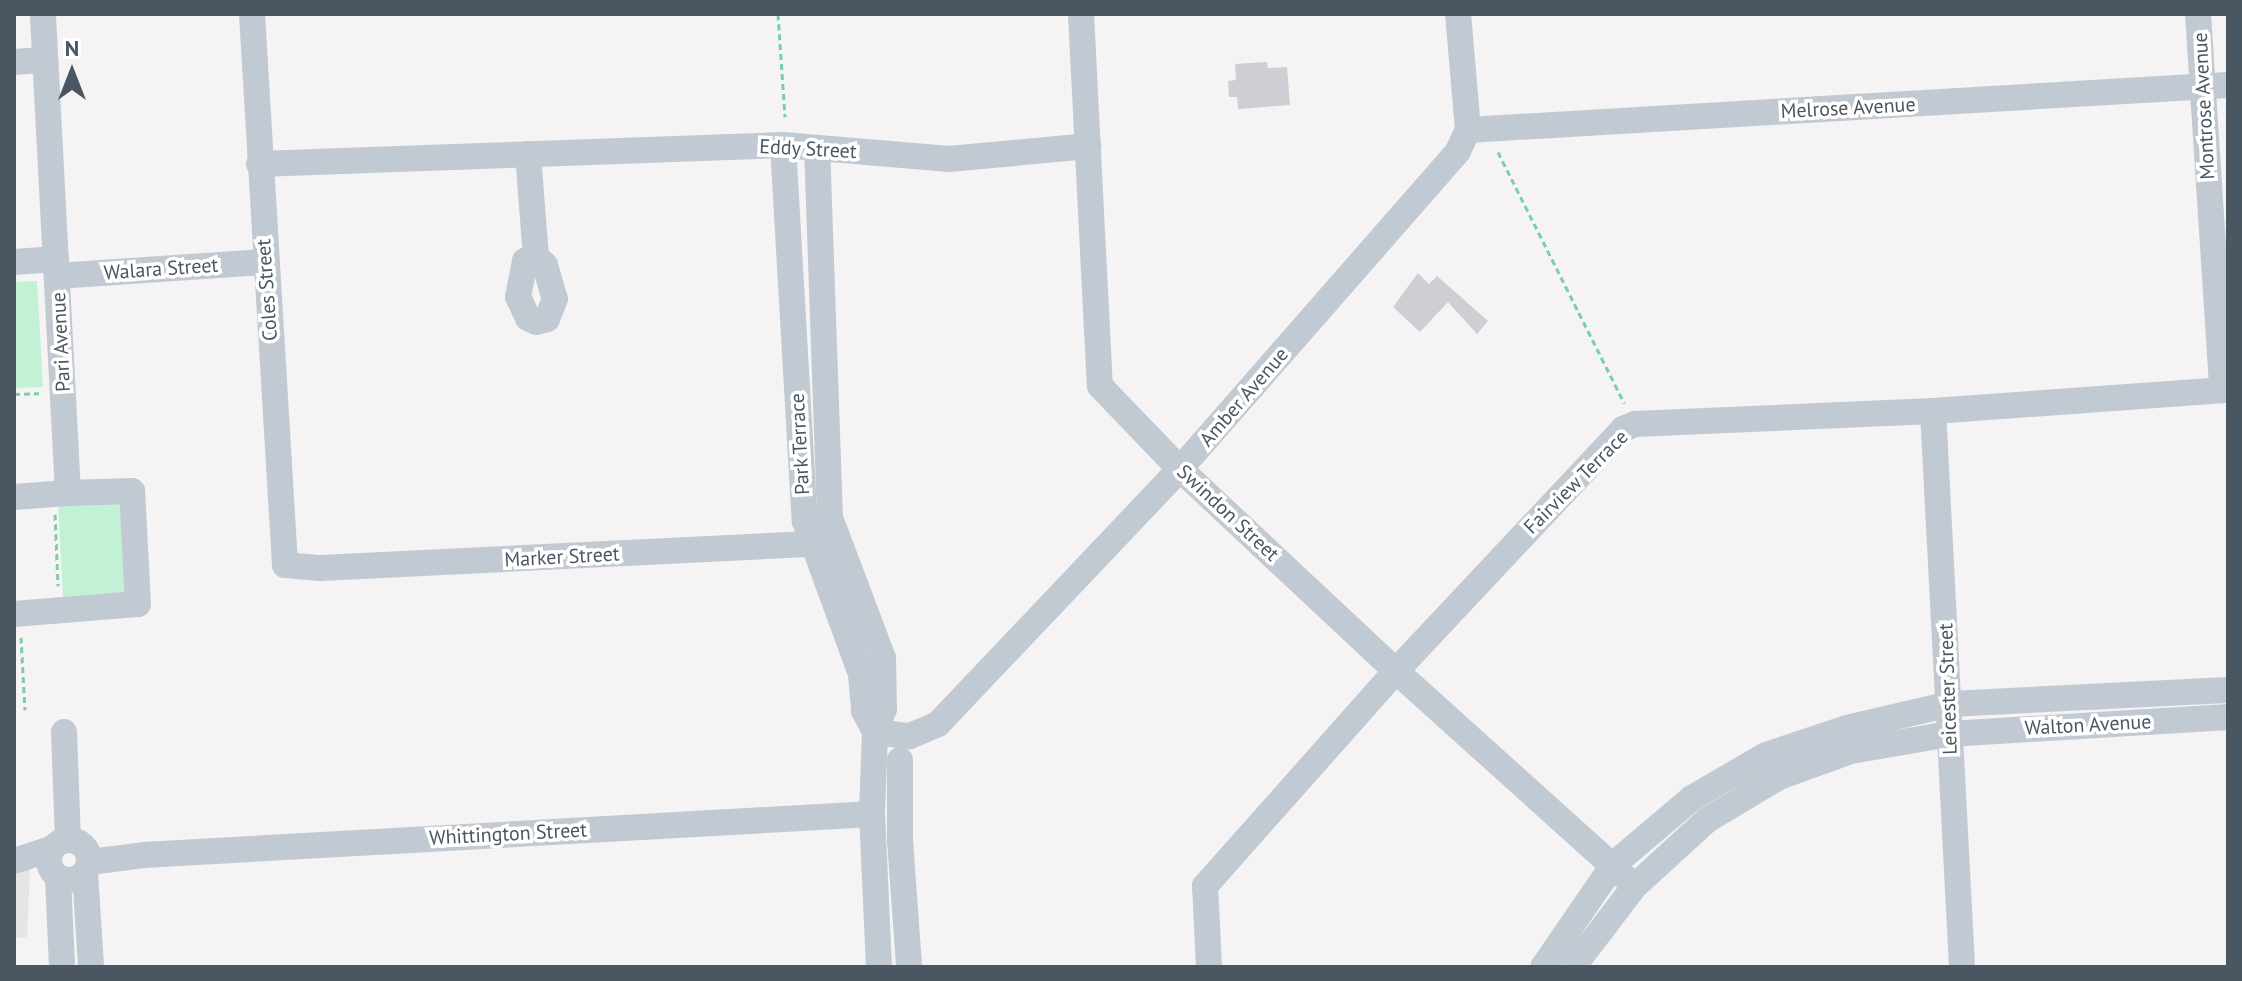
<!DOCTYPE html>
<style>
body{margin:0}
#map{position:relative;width:2242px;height:981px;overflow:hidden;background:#f5f3f3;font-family:"PT Sans",sans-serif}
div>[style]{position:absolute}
.education>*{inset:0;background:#e6e4e5}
.green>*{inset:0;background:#c3f1d5}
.building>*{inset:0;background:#cdcfd5}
.path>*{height:3px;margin-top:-1.5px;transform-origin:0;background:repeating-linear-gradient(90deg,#7ad0a6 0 6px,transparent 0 10px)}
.minor>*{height:26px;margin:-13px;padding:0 13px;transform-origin:13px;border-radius:13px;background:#c1cad2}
.minor>.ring{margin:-13px;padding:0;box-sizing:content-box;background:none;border:26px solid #c1cad2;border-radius:50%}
span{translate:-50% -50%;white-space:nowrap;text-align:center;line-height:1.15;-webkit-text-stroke:7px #fff;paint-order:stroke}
.street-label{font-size:20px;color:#4a5661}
.frame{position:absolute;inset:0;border:16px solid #4a5661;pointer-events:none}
.north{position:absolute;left:32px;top:32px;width:80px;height:80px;-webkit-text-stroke:6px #fff;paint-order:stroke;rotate:0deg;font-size:22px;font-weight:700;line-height:32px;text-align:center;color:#4a5661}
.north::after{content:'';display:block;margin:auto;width:28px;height:36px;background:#4a5661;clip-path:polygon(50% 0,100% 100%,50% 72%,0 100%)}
</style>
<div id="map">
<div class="education">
<div style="clip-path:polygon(30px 869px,27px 937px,14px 938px,14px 870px)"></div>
</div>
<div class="green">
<div style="clip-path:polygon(37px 281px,43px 387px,14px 388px,14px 282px)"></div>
<div style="clip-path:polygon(126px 497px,131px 594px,63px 598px,58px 500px)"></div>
</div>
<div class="building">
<div style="clip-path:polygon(1267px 62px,1268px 68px,1287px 67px,1290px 105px,1238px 109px,1237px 97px,1229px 97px,1228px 81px,1236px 80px,1235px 64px)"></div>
<div style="clip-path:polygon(1418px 273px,1429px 284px,1437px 276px,1488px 321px,1477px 334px,1448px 302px,1420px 332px,1393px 307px)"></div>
</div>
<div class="path">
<div style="left:778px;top:14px;width:103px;rotate:86.1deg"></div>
<div style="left:1498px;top:152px;width:281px;rotate:63.3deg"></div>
<div style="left:14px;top:394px;width:25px;rotate:-2deg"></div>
<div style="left:55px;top:514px;width:72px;rotate:87.6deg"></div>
<div style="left:21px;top:637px;width:73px;rotate:86.9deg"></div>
</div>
<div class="minor">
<div style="left:252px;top:14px;width:552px;rotate:86.57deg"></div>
<div style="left:285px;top:565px;width:36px;rotate:5deg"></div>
<div style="left:321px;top:568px;width:508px;rotate:-2.82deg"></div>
<div style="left:1081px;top:14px;width:372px;rotate:87.1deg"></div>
<div style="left:1100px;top:386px;width:115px;rotate:46.1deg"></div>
<div style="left:1180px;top:469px;width:296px;rotate:43.1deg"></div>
<div style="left:1396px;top:671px;width:321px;rotate:42deg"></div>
<div style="left:2198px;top:14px;width:377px;rotate:86.3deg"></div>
<div style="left:14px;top:62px;width:31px;rotate:-4deg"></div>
<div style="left:1468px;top:130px;width:761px;rotate:-3.39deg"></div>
<div style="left:783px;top:145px;width:377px;rotate:86.7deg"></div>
<div style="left:805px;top:521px;width:163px;rotate:69.9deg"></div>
<div style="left:861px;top:674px;width:37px;rotate:85deg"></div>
<div style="left:864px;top:711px;width:24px;rotate:62deg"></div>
<div style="left:875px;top:732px;width:25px;rotate:-69deg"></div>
<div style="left:884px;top:709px;width:51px;rotate:-91.1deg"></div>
<div style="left:883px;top:658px;width:150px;rotate:-110.7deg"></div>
<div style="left:830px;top:518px;width:369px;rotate:-92deg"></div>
<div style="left:528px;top:154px;width:103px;rotate:85.6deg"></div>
<div style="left:536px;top:257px;width:12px;rotate:42deg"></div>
<div style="left:545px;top:265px;width:35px;rotate:74deg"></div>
<div style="left:555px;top:299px;width:22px;rotate:112deg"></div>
<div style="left:547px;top:319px;width:11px;rotate:165deg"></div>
<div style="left:536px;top:322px;width:9px;rotate:-153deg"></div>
<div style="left:528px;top:318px;width:23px;rotate:-115deg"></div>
<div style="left:518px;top:297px;width:37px;rotate:-79deg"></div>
<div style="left:525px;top:261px;width:12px;rotate:-20deg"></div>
<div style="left:259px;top:164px;width:524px;rotate:-2.08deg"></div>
<div style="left:783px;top:145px;width:167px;rotate:4.8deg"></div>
<div style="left:949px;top:159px;width:140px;rotate:-5.3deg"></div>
<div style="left:14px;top:262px;width:42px;rotate:-4.1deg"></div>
<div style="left:57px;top:276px;width:208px;rotate:-3.9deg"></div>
<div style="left:1933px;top:411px;width:557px;rotate:87.01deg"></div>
<div style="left:14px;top:497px;width:54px;rotate:-4.2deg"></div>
<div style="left:14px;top:614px;width:124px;rotate:-4.6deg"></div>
<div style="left:138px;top:604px;width:113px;rotate:-93deg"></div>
<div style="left:132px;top:491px;width:64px;rotate:178.2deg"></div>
<div style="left:68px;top:493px;width:480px;rotate:-93deg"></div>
<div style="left:64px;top:732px;width:108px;rotate:87.9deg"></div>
<div style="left:900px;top:760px;width:80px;rotate:90deg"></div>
<div style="left:900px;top:840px;width:127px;rotate:85.9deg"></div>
<div class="ring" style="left:49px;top:840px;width:14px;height:14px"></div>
<div style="left:14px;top:861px;width:40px;rotate:-18deg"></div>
<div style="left:90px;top:862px;width:54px;rotate:-7.4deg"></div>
<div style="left:144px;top:855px;width:729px;rotate:-3.22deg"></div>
<div style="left:85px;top:873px;width:94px;rotate:86.3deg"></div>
<div style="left:58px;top:878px;width:89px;rotate:87.4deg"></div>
<div style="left:879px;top:967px;width:153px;rotate:-92.6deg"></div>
<div style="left:872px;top:814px;width:82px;rotate:-87.9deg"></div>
<div style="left:875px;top:732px;width:35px;rotate:7deg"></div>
<div style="left:910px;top:736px;width:30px;rotate:-23deg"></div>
<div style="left:938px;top:724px;width:352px;rotate:-46.5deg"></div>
<div style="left:1180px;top:469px;width:422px;rotate:-48.8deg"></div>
<div style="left:1458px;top:151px;width:23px;rotate:-65deg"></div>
<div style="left:1468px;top:130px;width:116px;rotate:-94.9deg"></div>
<div style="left:1209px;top:967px;width:81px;rotate:-92.8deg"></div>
<div style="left:1205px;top:886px;width:288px;rotate:-48.4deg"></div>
<div style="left:1396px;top:671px;width:332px;rotate:-46.8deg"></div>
<div style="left:1623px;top:429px;width:13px;rotate:-23deg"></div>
<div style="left:1635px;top:424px;width:298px;rotate:-2.5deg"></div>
<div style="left:1933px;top:411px;width:296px;rotate:-4.1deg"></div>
<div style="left:1543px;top:967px;width:124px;rotate:-55.5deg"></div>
<div style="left:1613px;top:865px;width:104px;rotate:-40.3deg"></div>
<div style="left:1692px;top:798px;width:86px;rotate:-30.2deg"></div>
<div style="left:1766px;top:755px;width:85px;rotate:-18.4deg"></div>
<div style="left:1847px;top:728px;width:106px;rotate:-13.1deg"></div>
<div style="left:1950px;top:704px;width:278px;rotate:-2.9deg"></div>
<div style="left:1573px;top:967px;width:102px;rotate:-52.6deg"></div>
<div style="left:1635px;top:886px;width:98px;rotate:-42.5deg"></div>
<div style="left:1707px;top:820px;width:84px;rotate:-30.8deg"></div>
<div style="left:1779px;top:777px;width:77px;rotate:-19.9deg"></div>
<div style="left:1851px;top:751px;width:99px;rotate:-9.8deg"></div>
<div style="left:1949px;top:734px;width:280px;rotate:-3.5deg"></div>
</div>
<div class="street-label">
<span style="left:2204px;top:106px;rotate:-93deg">Montrose Avenue</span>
<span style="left:1848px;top:108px;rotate:-3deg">Melrose Avenue</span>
<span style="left:808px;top:149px;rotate:3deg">Eddy Street</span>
<span style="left:161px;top:269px;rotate:-4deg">Walara Street</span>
<span style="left:267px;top:290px;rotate:-94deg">Coles Street</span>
<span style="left:61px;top:342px;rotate:-93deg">Pari Avenue</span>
<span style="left:1244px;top:397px;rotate:-49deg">Amber Avenue</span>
<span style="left:800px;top:444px;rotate:-93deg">Park Terrace</span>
<span style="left:1576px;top:482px;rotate:-45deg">Fairview Terrace</span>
<span style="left:1228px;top:513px;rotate:43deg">Swindon Street</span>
<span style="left:562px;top:557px;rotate:-3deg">Marker Street</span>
<span style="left:1948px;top:689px;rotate:-92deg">Leicester Street</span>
<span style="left:2088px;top:725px;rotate:-3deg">Walton Avenue</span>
<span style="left:508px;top:834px;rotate:-3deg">Whittington Street</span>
</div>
<div class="frame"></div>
<div class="north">N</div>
</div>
